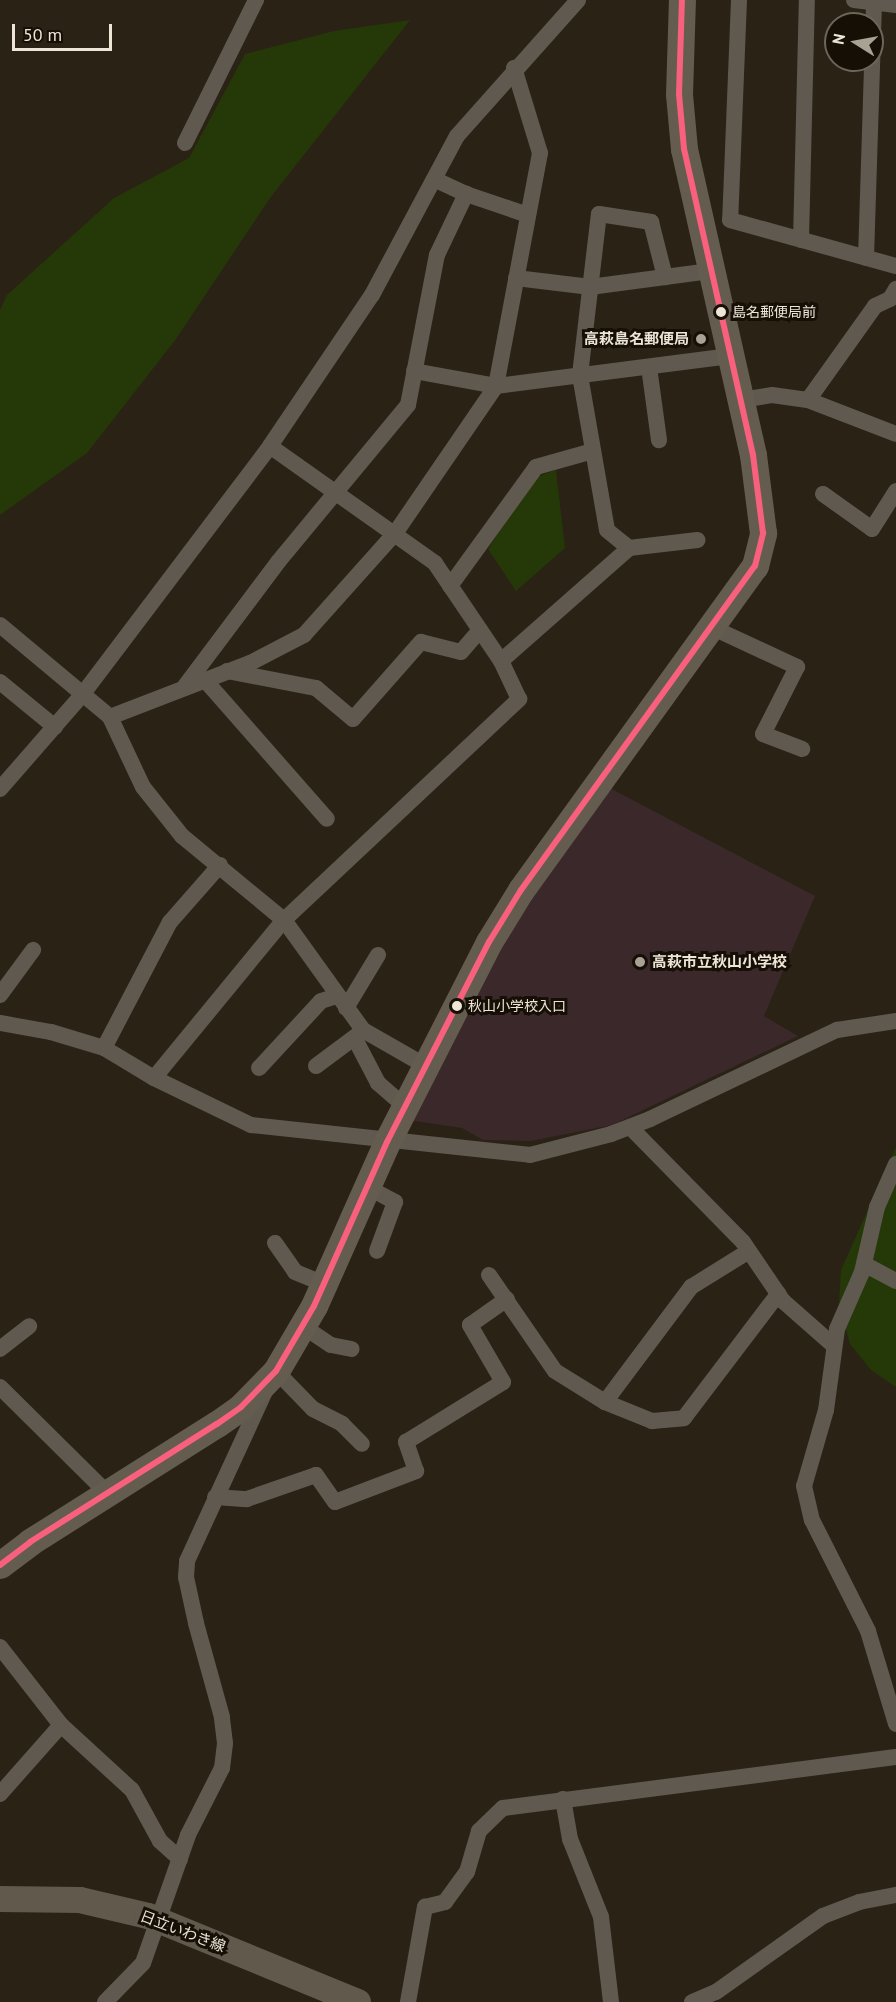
<!DOCTYPE html>
<meta charset="utf-8">
<style>
body{margin:0}
#map{position:relative;width:896px;height:2002px;overflow:hidden;background:#2a2215;font-family:"PT Sans","Noto Sans JP",sans-serif}
div>[style]{position:absolute}
.education>*{inset:0;background:#3a282a}
.green>*{inset:0;background:#253808}
.minor>*{height:16px;margin:-8px;padding:0 8px;transform-origin:8px;border-radius:8px;background:#605950}
.primary>*{height:26px;margin:-13px;padding:0 13px;transform-origin:13px;border-radius:13px;background:#61594c}
.trunk>*{height:27px;margin:-13.5px;padding:0 13.5px;transform-origin:13.5px;border-radius:13.5px;background:#645c4e}
.bus-1>*{height:6px;margin:-3px;padding:0 3px;transform-origin:3px;border-radius:3px;background:#f8607d}
.dots>*{width:16px;height:16px;translate:-50% -50%;box-sizing:border-box;border:3px solid #150f06;border-radius:50%}
span{translate:-50% -50%;white-space:nowrap;text-align:center;line-height:1.15;-webkit-text-stroke:6px #150f06;paint-order:stroke}
.bus-label{font-size:14px;color:#eee5d7}
.left{translate:0 -50%;text-align:left}
.poi-label{font-size:15px;color:#eee5d7;font-weight:700}
.right{translate:-100% -50%;text-align:right}
.street-label{font-size:15px;color:#eee5d7}
.north{position:absolute;left:824px;top:12px;width:60px;height:60px;box-sizing:border-box;background:#150f06;border:2px solid #6c655a;border-radius:50%;rotate:281deg;font-size:16px;font-weight:700;line-height:24px;text-align:center;color:#eee5d7}
.north::after{content:'';display:block;margin:auto;width:21px;height:27px;background:#a9a193;clip-path:polygon(50% 0,100% 100%,50% 72%,0 100%)}
.scale{position:absolute;left:12px;top:24px;width:100px;height:27px;box-sizing:border-box;border:3px solid #eee5d7;border-top:0;padding-left:8px;font-size:18px;line-height:21px;white-space:nowrap;color:#eee5d7;-webkit-text-stroke:4px #150f06;paint-order:stroke}
</style>
<div id="map">
<div class="education">
<div style="clip-path:polygon(608px 787px,815px 896px,764px 1016px,798px 1036px,612px 1125px,531px 1141px,483px 1140px,462px 1128px,408px 1120px,519px 913px)"></div>
</div>
<div class="green">
<div style="clip-path:polygon(410px 20px,270px 198px,176px 339px,87px 453px,0 515px,0 310px,7px 295px,114px 198px,189px 158px,245px 54px,334px 31px)"></div>
<div style="clip-path:polygon(556px 470px,565px 548px,516px 591px,488px 549px,534px 478px)"></div>
<div style="clip-path:polygon(896px 1147px,896px 1387px,871px 1370px,850px 1344px,839px 1304px,841px 1270px)"></div>
</div>
<div class="minor">
<div style="left:739px;top:0;width:220px;rotate:92.3deg"></div>
<div style="left:730px;top:220px;width:172px;rotate:15.5deg"></div>
<div style="left:854px;top:0;width:42px;rotate:6.8deg"></div>
<div style="left:185px;top:143px;width:160px;rotate:-63.6deg"></div>
<div style="left:466px;top:194px;width:65px;rotate:18.7deg"></div>
<div style="left:801px;top:240px;width:240px;rotate:-88.6deg"></div>
<div style="left:866px;top:258px;width:258px;rotate:-88.2deg"></div>
<div style="left:516px;top:278px;width:75px;rotate:6.9deg"></div>
<div style="left:590px;top:287px;width:121px;rotate:-7.6deg"></div>
<div style="left:649px;top:367px;width:74px;rotate:82.2deg"></div>
<div style="left:414px;top:371px;width:83px;rotate:10.4deg"></div>
<div style="left:496px;top:386px;width:236px;rotate:-7.3deg"></div>
<div style="left:741px;top:400px;width:31px;rotate:-9deg"></div>
<div style="left:772px;top:395px;width:36px;rotate:8deg"></div>
<div style="left:808px;top:400px;width:94px;rotate:21.1deg"></div>
<div style="left:808px;top:400px;width:115px;rotate:-54.5deg"></div>
<div style="left:875px;top:306px;width:17px;rotate:-25deg"></div>
<div style="left:890px;top:299px;width:12px;rotate:-59deg"></div>
<div style="left:823px;top:494px;width:60px;rotate:35.5deg"></div>
<div style="left:872px;top:529px;width:45px;rotate:-57.7deg"></div>
<div style="left:629px;top:548px;width:69px;rotate:-6.6deg"></div>
<div style="left:450px;top:586px;width:147px;rotate:-54.1deg"></div>
<div style="left:536px;top:467px;width:59px;rotate:-15.7deg"></div>
<div style="left:0;top:625px;width:143px;rotate:39.9deg"></div>
<div style="left:110px;top:717px;width:150px;rotate:-21.1deg"></div>
<div style="left:250px;top:663px;width:61px;rotate:-27.4deg"></div>
<div style="left:304px;top:635px;width:138px;rotate:-48.2deg"></div>
<div style="left:396px;top:532px;width:177px;rotate:-55.6deg"></div>
<div style="left:496px;top:386px;width:237px;rotate:-79.3deg"></div>
<div style="left:540px;top:153px;width:89px;rotate:-107deg"></div>
<div style="left:711px;top:627px;width:95px;rotate:24.9deg"></div>
<div style="left:797px;top:667px;width:75px;rotate:116.9deg"></div>
<div style="left:763px;top:734px;width:42px;rotate:21deg"></div>
<div style="left:501px;top:661px;width:171px;rotate:-41.4deg"></div>
<div style="left:629px;top:548px;width:28px;rotate:-141deg"></div>
<div style="left:607px;top:530px;width:157px;rotate:-99.9deg"></div>
<div style="left:580px;top:375px;width:162px;rotate:-83.3deg"></div>
<div style="left:599px;top:214px;width:53px;rotate:8.7deg"></div>
<div style="left:651px;top:222px;width:57px;rotate:75.7deg"></div>
<div style="left:227px;top:671px;width:91px;rotate:10.8deg"></div>
<div style="left:316px;top:688px;width:48px;rotate:40deg"></div>
<div style="left:353px;top:719px;width:103px;rotate:-48.6deg"></div>
<div style="left:421px;top:642px;width:41px;rotate:14deg"></div>
<div style="left:461px;top:652px;width:29px;rotate:-49deg"></div>
<div style="left:204px;top:679px;width:186px;rotate:48.7deg"></div>
<div style="left:0;top:682px;width:71px;rotate:39.3deg"></div>
<div style="left:185px;top:686px;width:155px;rotate:-53.1deg"></div>
<div style="left:278px;top:562px;width:204px;rotate:-50.4deg"></div>
<div style="left:408px;top:405px;width:153px;rotate:-79.1deg"></div>
<div style="left:437px;top:255px;width:68px;rotate:-64.6deg"></div>
<div style="left:466px;top:194px;width:35px;rotate:-155deg"></div>
<div style="left:110px;top:717px;width:77px;rotate:64.8deg"></div>
<div style="left:143px;top:787px;width:63px;rotate:51.5deg"></div>
<div style="left:182px;top:836px;width:132px;rotate:39.5deg"></div>
<div style="left:284px;top:920px;width:135px;rotate:54.3deg"></div>
<div style="left:363px;top:1030px;width:70px;rotate:29.8deg"></div>
<div style="left:0;top:789px;width:125px;rotate:-48.9deg"></div>
<div style="left:82px;top:695px;width:312px;rotate:-52.9deg"></div>
<div style="left:270px;top:446px;width:182px;rotate:-56deg"></div>
<div style="left:372px;top:295px;width:180px;rotate:-61.9deg"></div>
<div style="left:457px;top:136px;width:182px;rotate:-48.3deg"></div>
<div style="left:0;top:995px;width:56px;rotate:-53.7deg"></div>
<div style="left:346px;top:1008px;width:62px;rotate:-58.9deg"></div>
<div style="left:0;top:1023px;width:52px;rotate:10deg"></div>
<div style="left:51px;top:1032px;width:55px;rotate:16.8deg"></div>
<div style="left:104px;top:1048px;width:58px;rotate:31deg"></div>
<div style="left:154px;top:1078px;width:108px;rotate:25.9deg"></div>
<div style="left:251px;top:1125px;width:281px;rotate:6.1deg"></div>
<div style="left:530px;top:1155px;width:84px;rotate:-14.5deg"></div>
<div style="left:611px;top:1134px;width:42px;rotate:-21deg"></div>
<div style="left:650px;top:1119px;width:207px;rotate:-25.5deg"></div>
<div style="left:837px;top:1030px;width:60px;rotate:-8.7deg"></div>
<div style="left:355px;top:1039px;width:50px;rotate:62.4deg"></div>
<div style="left:378px;top:1083px;width:35px;rotate:41deg"></div>
<div style="left:104px;top:1048px;width:142px;rotate:-62.4deg"></div>
<div style="left:170px;top:922px;width:76px;rotate:-48.7deg"></div>
<div style="left:316px;top:1066px;width:59px;rotate:-36.7deg"></div>
<div style="left:259px;top:1068px;width:91px;rotate:-47.2deg"></div>
<div style="left:321px;top:1001px;width:16px;rotate:-18deg"></div>
<div style="left:154px;top:1078px;width:205px;rotate:-50.6deg"></div>
<div style="left:284px;top:920px;width:323px;rotate:-43.2deg"></div>
<div style="left:519px;top:699px;width:42px;rotate:-115.3deg"></div>
<div style="left:501px;top:661px;width:118px;rotate:-124deg"></div>
<div style="left:435px;top:563px;width:202px;rotate:-144.7deg"></div>
<div style="left:630px;top:1127px;width:161px;rotate:45.5deg"></div>
<div style="left:743px;top:1242px;width:71px;rotate:55.9deg"></div>
<div style="left:783px;top:1301px;width:67px;rotate:41.3deg"></div>
<div style="left:896px;top:1164px;width:47px;rotate:113.8deg"></div>
<div style="left:877px;top:1207px;width:67px;rotate:103deg"></div>
<div style="left:862px;top:1272px;width:62px;rotate:113.7deg"></div>
<div style="left:837px;top:1329px;width:82px;rotate:97.7deg"></div>
<div style="left:826px;top:1410px;width:79px;rotate:106.1deg"></div>
<div style="left:804px;top:1486px;width:35px;rotate:77deg"></div>
<div style="left:812px;top:1520px;width:124px;rotate:63.2deg"></div>
<div style="left:868px;top:1631px;width:97px;rotate:73.2deg"></div>
<div style="left:367px;top:1187px;width:32px;rotate:28deg"></div>
<div style="left:395px;top:1202px;width:52px;rotate:110.2deg"></div>
<div style="left:275px;top:1243px;width:35px;rotate:55deg"></div>
<div style="left:295px;top:1272px;width:32px;rotate:22deg"></div>
<div style="left:864px;top:1264px;width:36px;rotate:28deg"></div>
<div style="left:489px;top:1275px;width:116px;rotate:55.5deg"></div>
<div style="left:555px;top:1371px;width:59px;rotate:31.8deg"></div>
<div style="left:605px;top:1402px;width:51px;rotate:22deg"></div>
<div style="left:652px;top:1421px;width:32px;rotate:-5deg"></div>
<div style="left:684px;top:1418px;width:156px;rotate:-52.8deg"></div>
<div style="left:304px;top:1327px;width:32px;rotate:34deg"></div>
<div style="left:331px;top:1345px;width:21px;rotate:11deg"></div>
<div style="left:0;top:1349px;width:37px;rotate:-38deg"></div>
<div style="left:276px;top:1371px;width:53px;rotate:45.8deg"></div>
<div style="left:313px;top:1409px;width:33px;rotate:27deg"></div>
<div style="left:342px;top:1424px;width:28px;rotate:45deg"></div>
<div style="left:0;top:1387px;width:151px;rotate:44.7deg"></div>
<div style="left:605px;top:1402px;width:144px;rotate:-53.2deg"></div>
<div style="left:691px;top:1287px;width:68px;rotate:-31.8deg"></div>
<div style="left:215px;top:1497px;width:32px;rotate:4deg"></div>
<div style="left:247px;top:1499px;width:73px;rotate:-19.2deg"></div>
<div style="left:316px;top:1475px;width:33px;rotate:55deg"></div>
<div style="left:335px;top:1502px;width:87px;rotate:-20.9deg"></div>
<div style="left:416px;top:1471px;width:31px;rotate:-109deg"></div>
<div style="left:406px;top:1442px;width:114px;rotate:-31.7deg"></div>
<div style="left:503px;top:1382px;width:66px;rotate:-120.1deg"></div>
<div style="left:470px;top:1325px;width:45px;rotate:-35.1deg"></div>
<div style="left:0;top:1647px;width:99px;rotate:52deg"></div>
<div style="left:61px;top:1725px;width:96px;rotate:42.5deg"></div>
<div style="left:132px;top:1790px;width:58px;rotate:61.2deg"></div>
<div style="left:160px;top:1841px;width:27px;rotate:42deg"></div>
<div style="left:0;top:1794px;width:92px;rotate:-48.5deg"></div>
<div style="left:563px;top:1799px;width:41px;rotate:80.1deg"></div>
<div style="left:570px;top:1839px;width:84px;rotate:68.3deg"></div>
<div style="left:601px;top:1917px;width:86px;rotate:83.3deg"></div>
<div style="left:105px;top:2002px;width:54px;rotate:-45.7deg"></div>
<div style="left:143px;top:1963px;width:136px;rotate:-70.6deg"></div>
<div style="left:188px;top:1835px;width:75px;rotate:-63.1deg"></div>
<div style="left:222px;top:1768px;width:25px;rotate:-83deg"></div>
<div style="left:225px;top:1743px;width:26px;rotate:-97deg"></div>
<div style="left:222px;top:1717px;width:98px;rotate:-105.5deg"></div>
<div style="left:196px;top:1623px;width:47px;rotate:-102.3deg"></div>
<div style="left:186px;top:1577px;width:16px;rotate:-86deg"></div>
<div style="left:187px;top:1561px;width:194px;rotate:-65.3deg"></div>
<div style="left:408px;top:2002px;width:97px;rotate:-79.9deg"></div>
<div style="left:425px;top:1907px;width:21px;rotate:-14deg"></div>
<div style="left:445px;top:1902px;width:37px;rotate:-54deg"></div>
<div style="left:467px;top:1872px;width:43px;rotate:-73.7deg"></div>
<div style="left:479px;top:1831px;width:33px;rotate:-44deg"></div>
<div style="left:503px;top:1808px;width:396px;rotate:-7.4deg"></div>
<div style="left:692px;top:2002px;width:26px;rotate:-23deg"></div>
<div style="left:716px;top:1992px;width:131px;rotate:-35.4deg"></div>
<div style="left:823px;top:1916px;width:39px;rotate:-21deg"></div>
<div style="left:859px;top:1902px;width:38px;rotate:-11deg"></div>
</div>
<div class="primary">
<div style="left:0;top:1899px;width:80px;rotate:0.7deg"></div>
<div style="left:80px;top:1900px;width:70px;rotate:13.2deg"></div>
<div style="left:148px;top:1916px;width:227px;rotate:22.3deg"></div>
</div>
<div class="trunk">
<div style="left:0;top:1565px;width:38px;rotate:-37deg"></div>
<div style="left:30px;top:1542px;width:221px;rotate:-32.3deg"></div>
<div style="left:217px;top:1424px;width:29px;rotate:-35deg"></div>
<div style="left:241px;top:1407px;width:50px;rotate:-45.8deg"></div>
<div style="left:276px;top:1371px;width:75px;rotate:-59.7deg"></div>
<div style="left:314px;top:1306px;width:180px;rotate:-66deg"></div>
<div style="left:387px;top:1142px;width:225px;rotate:-63deg"></div>
<div style="left:489px;top:942px;width:61px;rotate:-58.4deg"></div>
<div style="left:521px;top:890px;width:400px;rotate:-54.2deg"></div>
<div style="left:755px;top:566px;width:34px;rotate:-76deg"></div>
<div style="left:763px;top:533px;width:79px;rotate:-97.3deg"></div>
<div style="left:753px;top:455px;width:314px;rotate:-102.7deg"></div>
<div style="left:684px;top:149px;width:55px;rotate:-95.2deg"></div>
<div style="left:679px;top:94px;width:94px;rotate:-88.2deg"></div>
</div>
<div class="bus-1">
<div style="left:0;top:1565px;width:38px;rotate:-37deg"></div>
<div style="left:30px;top:1542px;width:221px;rotate:-32.3deg"></div>
<div style="left:217px;top:1424px;width:29px;rotate:-35deg"></div>
<div style="left:241px;top:1407px;width:50px;rotate:-45.8deg"></div>
<div style="left:276px;top:1371px;width:75px;rotate:-59.7deg"></div>
<div style="left:314px;top:1306px;width:180px;rotate:-66deg"></div>
<div style="left:387px;top:1142px;width:225px;rotate:-63deg"></div>
<div style="left:489px;top:942px;width:61px;rotate:-58.4deg"></div>
<div style="left:521px;top:890px;width:400px;rotate:-54.2deg"></div>
<div style="left:755px;top:566px;width:34px;rotate:-76deg"></div>
<div style="left:763px;top:533px;width:79px;rotate:-97.3deg"></div>
<div style="left:753px;top:455px;width:314px;rotate:-102.7deg"></div>
<div style="left:684px;top:149px;width:55px;rotate:-95.2deg"></div>
<div style="left:679px;top:94px;width:94px;rotate:-88.2deg"></div>
</div>
<div class="dots">
<div style="left:721px;top:312px;background:#eee5d7"></div>
<div style="left:701px;top:339px;background:#a9a193"></div>
<div style="left:640px;top:962px;background:#a9a193"></div>
<div style="left:457px;top:1006px;background:#eee5d7"></div>
</div>
<div class="bus-label">
<span class="left" style="left:732px;top:312px">島名郵便局前</span>
<span class="left" style="left:468px;top:1006px">秋山小学校入口</span>
</div>
<div class="poi-label">
<span class="right" style="left:689px;top:339px">高萩島名郵便局</span>
<span class="left" style="left:652px;top:962px">高萩市立秋山小学校</span>
</div>
<div class="street-label">
<span style="left:183px;top:1931px;rotate:21deg">日立いわき線</span>
</div>
<div class="north">N</div>
<div class="scale">50 m</div>
</div>
